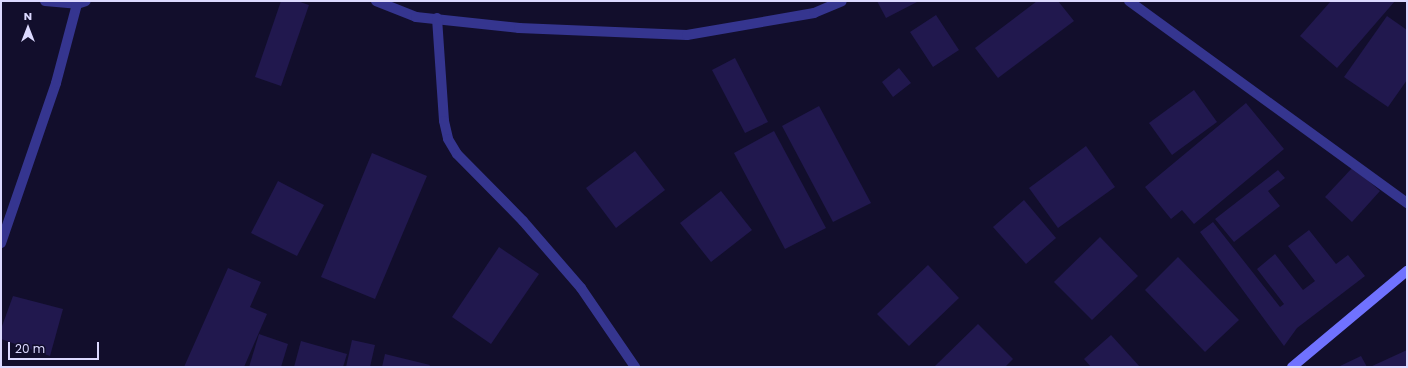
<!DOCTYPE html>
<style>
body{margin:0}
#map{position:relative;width:1408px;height:368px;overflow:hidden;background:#120e2c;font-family:Poppins,sans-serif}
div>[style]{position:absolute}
.building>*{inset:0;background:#21184e}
.street>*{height:10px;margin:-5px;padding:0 5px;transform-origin:5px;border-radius:5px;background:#35358f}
.secondary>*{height:10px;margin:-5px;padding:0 5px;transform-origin:5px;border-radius:5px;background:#7072ff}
span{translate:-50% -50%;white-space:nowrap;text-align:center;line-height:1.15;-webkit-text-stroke:4px #120e2c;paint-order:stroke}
.frame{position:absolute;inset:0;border:2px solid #dcd9ff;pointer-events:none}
.north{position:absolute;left:8px;top:8px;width:40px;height:40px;-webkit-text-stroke:3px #120e2c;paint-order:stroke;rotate:0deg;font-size:11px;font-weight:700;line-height:16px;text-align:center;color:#dcd9ff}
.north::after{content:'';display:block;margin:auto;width:14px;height:18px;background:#dcd9ff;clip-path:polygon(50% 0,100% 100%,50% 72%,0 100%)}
.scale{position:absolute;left:8px;top:342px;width:91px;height:18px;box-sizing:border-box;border:2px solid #dcd9ff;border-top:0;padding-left:5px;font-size:12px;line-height:14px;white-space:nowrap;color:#dcd9ff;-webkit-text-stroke:3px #120e2c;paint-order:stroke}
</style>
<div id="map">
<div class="building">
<div style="clip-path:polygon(281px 1px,297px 1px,309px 5px,281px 86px,255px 77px)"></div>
<div style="clip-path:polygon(877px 1px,917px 1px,917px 2px,886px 18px)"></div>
<div style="clip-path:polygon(1037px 1px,1058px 1px,1074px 21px,998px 78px,975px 48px)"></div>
<div style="clip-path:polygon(1331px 1px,1395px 1px,1337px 68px,1300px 36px)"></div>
<div style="clip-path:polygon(936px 15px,959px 50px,933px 67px,910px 32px)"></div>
<div style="clip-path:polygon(1387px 16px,1407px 30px,1407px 80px,1388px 107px,1344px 77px)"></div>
<div style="clip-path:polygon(735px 58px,768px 122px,745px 133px,712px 70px)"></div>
<div style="clip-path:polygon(899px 68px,911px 83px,893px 97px,882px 82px)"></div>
<div style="clip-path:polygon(1194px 90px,1217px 122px,1172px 155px,1149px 123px)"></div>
<div style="clip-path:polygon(1246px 103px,1284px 149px,1194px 224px,1182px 210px,1171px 219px,1145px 187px)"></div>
<div style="clip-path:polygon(819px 106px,871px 203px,833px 222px,782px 126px)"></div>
<div style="clip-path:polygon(774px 131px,826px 228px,785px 249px,734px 153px)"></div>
<div style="clip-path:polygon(1086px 146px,1115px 187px,1058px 228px,1029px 188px)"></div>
<div style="clip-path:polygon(635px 151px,665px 190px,616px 228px,586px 188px)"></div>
<div style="clip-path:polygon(372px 153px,427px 176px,375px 299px,321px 277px)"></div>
<div style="clip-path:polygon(1353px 167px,1380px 191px,1352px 222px,1325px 197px)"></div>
<div style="clip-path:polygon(1278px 170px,1285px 178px,1268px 191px,1280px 206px,1234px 242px,1215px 219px)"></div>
<div style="clip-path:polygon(278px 181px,324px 205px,297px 256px,251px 233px)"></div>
<div style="clip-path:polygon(721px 191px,752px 230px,711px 262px,680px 223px)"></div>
<div style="clip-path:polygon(1024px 200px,1056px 238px,1026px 264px,993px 227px)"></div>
<div style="clip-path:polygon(1213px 222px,1280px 307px,1284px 304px,1257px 269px,1275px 254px,1303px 290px,1315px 281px,1288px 246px,1309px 230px,1336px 264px,1348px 255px,1365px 276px,1297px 328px,1284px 346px,1200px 232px)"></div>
<div style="clip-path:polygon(1100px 237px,1138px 276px,1092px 320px,1054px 282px)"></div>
<div style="clip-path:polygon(499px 247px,539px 274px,491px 344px,452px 317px)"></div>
<div style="clip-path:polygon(1178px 257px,1239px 320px,1205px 352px,1145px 290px)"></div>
<div style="clip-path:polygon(928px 265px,959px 298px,909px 346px,877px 314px)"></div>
<div style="clip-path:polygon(228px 268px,261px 282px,250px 307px,267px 314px,244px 367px,184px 367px)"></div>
<div style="clip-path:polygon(13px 296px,63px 309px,50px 356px,1px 339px,1px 329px)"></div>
<div style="clip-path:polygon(978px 324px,1013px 359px,1005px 367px,934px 367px)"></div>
<div style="clip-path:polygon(259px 334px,288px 344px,281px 367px,249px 367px)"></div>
<div style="clip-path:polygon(1111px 335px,1140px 367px,1091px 367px,1084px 359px)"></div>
<div style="clip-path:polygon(352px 340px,375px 345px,370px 367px,346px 367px)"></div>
<div style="clip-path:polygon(301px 341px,347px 354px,343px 367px,294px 367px)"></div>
<div style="clip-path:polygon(1407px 350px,1407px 367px,1370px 367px)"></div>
<div style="clip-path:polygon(385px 354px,430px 365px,429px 367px,382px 367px)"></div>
<div style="clip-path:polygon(1361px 356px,1367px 367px,1338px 367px)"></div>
</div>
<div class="street">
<div style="left:45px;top:1px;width:32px;rotate:5deg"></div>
<div style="left:77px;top:4px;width:9px;rotate:-18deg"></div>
<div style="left:376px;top:1px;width:43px;rotate:21.8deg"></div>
<div style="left:416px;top:17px;width:104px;rotate:6.1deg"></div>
<div style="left:519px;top:28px;width:168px;rotate:2.4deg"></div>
<div style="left:687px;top:35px;width:129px;rotate:-9.8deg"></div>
<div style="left:814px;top:13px;width:30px;rotate:-23deg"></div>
<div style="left:1129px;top:1px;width:344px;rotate:36deg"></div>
<div style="left:437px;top:18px;width:103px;rotate:86.1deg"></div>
<div style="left:444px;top:121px;width:18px;rotate:77deg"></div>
<div style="left:448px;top:139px;width:17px;rotate:59deg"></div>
<div style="left:457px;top:154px;width:94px;rotate:45.4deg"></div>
<div style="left:523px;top:221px;width:89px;rotate:49.1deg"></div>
<div style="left:581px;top:288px;width:96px;rotate:55.6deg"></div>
<div style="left:1px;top:243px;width:169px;rotate:-71deg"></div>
<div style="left:56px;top:83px;width:82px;rotate:-75.1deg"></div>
</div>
<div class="secondary">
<div style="left:1292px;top:367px;width:150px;rotate:-39.9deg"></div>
</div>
<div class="frame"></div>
<div class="north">N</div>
<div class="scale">20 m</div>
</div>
